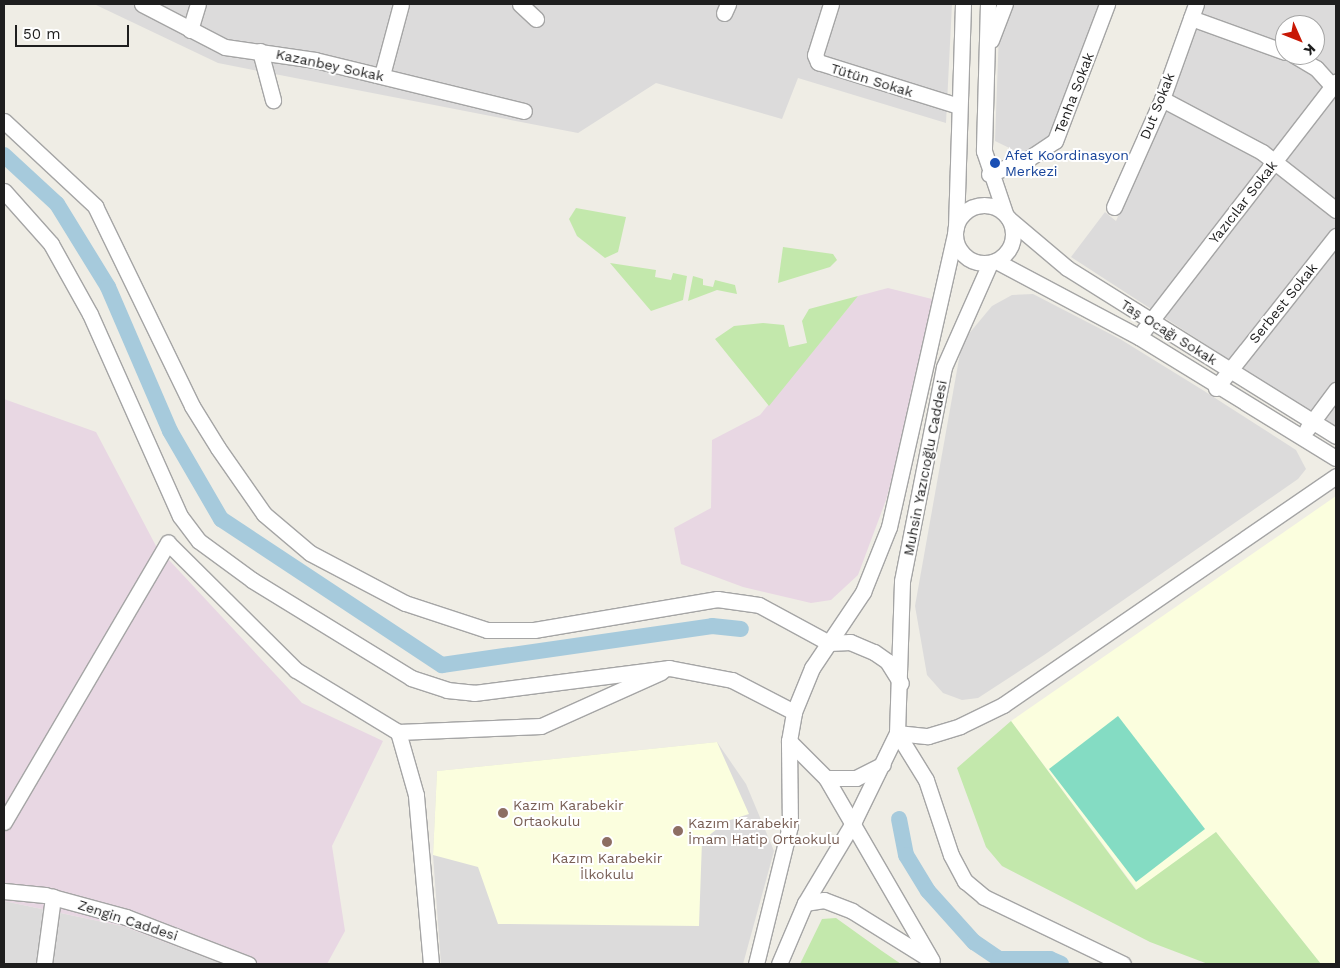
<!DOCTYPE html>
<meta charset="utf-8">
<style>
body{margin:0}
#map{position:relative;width:1340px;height:968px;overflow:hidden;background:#efede5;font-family:"Work Sans",sans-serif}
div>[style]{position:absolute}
.residential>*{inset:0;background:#dcdbdb}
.industrial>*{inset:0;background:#e8d7e3}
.education>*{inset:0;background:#fbfede}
.grass>*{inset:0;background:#c3e8ac}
.pitch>*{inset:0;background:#84dcc3}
.canal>*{height:16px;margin:-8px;padding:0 8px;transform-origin:8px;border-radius:8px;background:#a6cadc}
.roads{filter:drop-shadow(1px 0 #a5a5a5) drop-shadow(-1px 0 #a5a5a5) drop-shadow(0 1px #a5a5a5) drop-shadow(0 -1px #a5a5a5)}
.minor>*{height:15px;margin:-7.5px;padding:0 7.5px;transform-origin:7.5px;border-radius:7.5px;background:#fff}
.minor>.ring{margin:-7.5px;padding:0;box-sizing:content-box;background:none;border:15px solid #fff;border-radius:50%}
.dots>*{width:14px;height:14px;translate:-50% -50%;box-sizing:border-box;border:2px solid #fff;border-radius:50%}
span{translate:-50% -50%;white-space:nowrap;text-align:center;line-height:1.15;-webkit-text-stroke:4px #fff;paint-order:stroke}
.street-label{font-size:14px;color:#1e1e1e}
.transit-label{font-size:14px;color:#164399}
.left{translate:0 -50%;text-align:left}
.education-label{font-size:14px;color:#785e54}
.frame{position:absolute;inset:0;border:5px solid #1e1e1e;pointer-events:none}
.north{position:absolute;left:1275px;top:15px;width:50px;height:50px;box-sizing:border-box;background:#fff;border:1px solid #a5a5a5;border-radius:50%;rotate:134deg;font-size:14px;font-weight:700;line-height:20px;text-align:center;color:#1e1e1e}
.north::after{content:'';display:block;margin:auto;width:18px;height:22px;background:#c81805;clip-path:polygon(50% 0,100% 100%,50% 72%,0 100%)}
.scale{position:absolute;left:15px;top:25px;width:114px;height:22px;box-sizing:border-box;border:2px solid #1e1e1e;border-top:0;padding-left:6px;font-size:15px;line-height:18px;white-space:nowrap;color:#1e1e1e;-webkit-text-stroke:4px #fff;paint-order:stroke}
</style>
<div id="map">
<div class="residential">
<div style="clip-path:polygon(94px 4px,952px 4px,946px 123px,798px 78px,782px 119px,656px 83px,578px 133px,218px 63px)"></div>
<div style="clip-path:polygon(1000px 4px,1112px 4px,1062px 145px,1038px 162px,995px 141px)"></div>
<div style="clip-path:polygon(evenodd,1200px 4px,1336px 4px,1336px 429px,1071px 257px,1105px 212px,1116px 221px,1163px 115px,1200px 4px,1285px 25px,1315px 25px,1315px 55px,1285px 55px,1285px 25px)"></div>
<div style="clip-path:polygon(1033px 294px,1120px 339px,1201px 389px,1296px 450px,1306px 469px,1298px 479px,1044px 655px,978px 698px,962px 700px,943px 693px,927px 675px,915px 606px,962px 342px,992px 306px,1012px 295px)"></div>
<div style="clip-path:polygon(717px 742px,746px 784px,774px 851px,743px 964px,441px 964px,433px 855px,437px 771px)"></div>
<div style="clip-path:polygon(4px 901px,122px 926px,223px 964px,4px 964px)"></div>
</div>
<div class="industrial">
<div style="clip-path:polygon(888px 288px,940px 301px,886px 500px,858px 575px,831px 600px,811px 603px,743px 587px,681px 564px,674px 528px,711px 508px,712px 440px,760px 415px,858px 296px)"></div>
<div style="clip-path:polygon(4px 399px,96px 432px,156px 546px,302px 703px,383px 741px,332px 846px,345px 931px,327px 964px,223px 964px,122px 926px,4px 901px)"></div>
</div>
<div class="education">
<div style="clip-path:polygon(1336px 496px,1336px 964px,1321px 964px,1216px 832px,1137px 890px,1011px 721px)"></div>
<div style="clip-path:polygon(717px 742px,749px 814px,727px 821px,702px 841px,699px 926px,498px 924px,478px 867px,433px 855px,437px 771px)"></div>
</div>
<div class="grass">
<div style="clip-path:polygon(576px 208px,626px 217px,618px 252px,605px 258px,577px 236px,569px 219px)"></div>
<div style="clip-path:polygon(783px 247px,833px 254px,837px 260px,830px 267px,778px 283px)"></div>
<div style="clip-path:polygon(610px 263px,656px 270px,655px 277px,671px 280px,673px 273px,687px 276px,683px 300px,651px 311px)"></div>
<div style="clip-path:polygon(693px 276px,703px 279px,703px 285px,713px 287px,715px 280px,735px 285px,737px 294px,717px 290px,688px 301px)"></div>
<div style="clip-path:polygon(858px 296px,769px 406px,715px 339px,734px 326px,763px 323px,784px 325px,789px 347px,807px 343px,802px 321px,809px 309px)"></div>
<div style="clip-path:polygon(1011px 721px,1136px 890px,1216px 832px,1321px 964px,1208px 964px,1150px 942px,1002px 866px,986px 847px,957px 768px)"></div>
<div style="clip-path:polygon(836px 918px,882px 951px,901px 964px,800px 964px,822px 919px)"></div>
</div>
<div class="pitch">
<div style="clip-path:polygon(1118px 716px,1205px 829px,1136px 882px,1049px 769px)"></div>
</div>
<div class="canal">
<div style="left:4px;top:155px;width:72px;rotate:42.8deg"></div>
<div style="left:57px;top:204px;width:97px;rotate:58.4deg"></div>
<div style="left:108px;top:287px;width:157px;rotate:66.7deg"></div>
<div style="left:170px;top:431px;width:102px;rotate:59.9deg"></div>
<div style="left:221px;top:519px;width:265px;rotate:33.5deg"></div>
<div style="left:442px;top:665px;width:273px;rotate:-8.2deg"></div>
<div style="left:712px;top:626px;width:29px;rotate:6deg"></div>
<div style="left:899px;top:819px;width:37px;rotate:79deg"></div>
<div style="left:906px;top:855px;width:42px;rotate:58.6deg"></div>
<div style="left:928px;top:891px;width:69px;rotate:48deg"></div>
<div style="left:974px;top:942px;width:30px;rotate:34deg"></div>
<div style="left:999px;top:959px;width:51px"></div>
<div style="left:1050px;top:959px;width:12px;rotate:24deg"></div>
</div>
<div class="roads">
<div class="minor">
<div style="left:142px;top:4px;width:93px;rotate:27.4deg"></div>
<div style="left:225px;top:47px;width:91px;rotate:8.2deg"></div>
<div style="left:315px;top:60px;width:215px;rotate:13.7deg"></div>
<div style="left:520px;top:4px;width:22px;rotate:43deg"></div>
<div style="left:831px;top:4px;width:53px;rotate:107.4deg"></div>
<div style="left:815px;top:55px;width:8px;rotate:67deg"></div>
<div style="left:818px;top:62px;width:147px;rotate:17.4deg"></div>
<div style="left:988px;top:4px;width:147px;rotate:91.6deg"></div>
<div style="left:984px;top:151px;width:65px;rotate:71.3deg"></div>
<div style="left:724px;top:13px;width:10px;rotate:-66deg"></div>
<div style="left:1191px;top:18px;width:100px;rotate:19.9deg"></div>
<div style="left:190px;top:30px;width:27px;rotate:-73deg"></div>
<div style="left:991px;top:40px;width:39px;rotate:-69deg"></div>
<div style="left:260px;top:51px;width:51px;rotate:75.1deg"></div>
<div style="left:1294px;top:55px;width:26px;rotate:31deg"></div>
<div style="left:1316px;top:68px;width:25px;rotate:48deg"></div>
<div style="left:382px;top:75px;width:73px;rotate:-75deg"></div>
<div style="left:1162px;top:99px;width:113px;rotate:27.9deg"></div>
<div style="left:1262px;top:152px;width:94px;rotate:38.1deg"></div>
<div style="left:4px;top:121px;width:125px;rotate:43deg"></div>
<div style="left:95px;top:206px;width:222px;rotate:64.1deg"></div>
<div style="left:192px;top:406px;width:49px;rotate:58.2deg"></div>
<div style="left:218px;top:448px;width:80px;rotate:55.1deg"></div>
<div style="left:264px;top:514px;width:60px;rotate:40.3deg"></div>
<div style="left:310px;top:553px;width:107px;rotate:27.8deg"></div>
<div style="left:405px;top:603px;width:86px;rotate:18.2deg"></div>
<div style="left:487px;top:630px;width:47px"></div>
<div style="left:534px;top:630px;width:186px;rotate:-9.6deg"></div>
<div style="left:717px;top:599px;width:42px;rotate:8.1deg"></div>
<div style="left:759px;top:605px;width:80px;rotate:28.5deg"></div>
<div style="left:829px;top:643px;width:21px;rotate:-3deg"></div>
<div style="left:850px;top:642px;width:26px;rotate:23deg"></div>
<div style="left:874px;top:652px;width:16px;rotate:35deg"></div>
<div style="left:887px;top:661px;width:26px;rotate:58deg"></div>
<div style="left:989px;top:174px;width:42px;rotate:-21deg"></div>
<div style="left:1028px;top:159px;width:32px;rotate:-34deg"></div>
<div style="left:1055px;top:141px;width:147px;rotate:-69.2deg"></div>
<div style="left:4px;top:191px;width:71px;rotate:48.4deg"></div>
<div style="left:51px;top:244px;width:80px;rotate:60.9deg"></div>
<div style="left:90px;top:314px;width:221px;rotate:66deg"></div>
<div style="left:180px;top:516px;width:31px;rotate:53deg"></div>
<div style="left:199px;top:541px;width:66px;rotate:36.3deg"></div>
<div style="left:252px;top:580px;width:187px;rotate:31.6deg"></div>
<div style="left:411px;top:678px;width:38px;rotate:18deg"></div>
<div style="left:447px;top:690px;width:27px;rotate:6deg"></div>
<div style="left:474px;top:693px;width:197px;rotate:-7.3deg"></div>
<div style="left:669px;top:668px;width:64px;rotate:10.8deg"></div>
<div style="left:732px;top:680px;width:70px;rotate:27.3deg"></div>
<div class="ring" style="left:955px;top:205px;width:43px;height:43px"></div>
<div style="left:1114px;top:207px;width:118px;rotate:-66deg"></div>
<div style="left:1162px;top:99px;width:101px;rotate:-70.3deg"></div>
<div style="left:1009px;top:219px;width:76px;rotate:40.2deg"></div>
<div style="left:1067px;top:268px;width:317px;rotate:32deg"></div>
<div style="left:956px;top:227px;width:223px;rotate:-88.2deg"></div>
<div style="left:996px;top:261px;width:162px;rotate:28deg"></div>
<div style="left:1139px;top:337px;width:231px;rotate:31.6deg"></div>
<div style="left:1144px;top:330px;width:314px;rotate:-52.3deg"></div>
<div style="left:1216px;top:388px;width:194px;rotate:-51.7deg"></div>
<div style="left:1307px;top:429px;width:49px;rotate:-53.4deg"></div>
<div style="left:897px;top:733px;width:31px;rotate:6deg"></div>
<div style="left:928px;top:736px;width:34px;rotate:-17deg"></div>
<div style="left:960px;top:726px;width:48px;rotate:-26deg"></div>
<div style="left:1003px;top:705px;width:404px;rotate:-34.5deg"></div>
<div style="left:897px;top:733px;width:55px;rotate:58.3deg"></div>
<div style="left:926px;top:780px;width:79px;rotate:71.6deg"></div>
<div style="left:951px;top:855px;width:30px;rotate:62deg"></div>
<div style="left:965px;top:881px;width:25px;rotate:40deg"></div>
<div style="left:984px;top:897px;width:154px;rotate:25.7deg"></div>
<div style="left:789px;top:741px;width:52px;rotate:45deg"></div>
<div style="left:826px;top:778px;width:30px"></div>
<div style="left:856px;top:778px;width:30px;rotate:-27deg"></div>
<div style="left:826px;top:778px;width:211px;rotate:59.9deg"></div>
<div style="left:4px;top:822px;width:324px;rotate:-59.6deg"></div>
<div style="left:168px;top:543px;width:180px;rotate:44.8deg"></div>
<div style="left:296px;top:670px;width:119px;rotate:31.3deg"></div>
<div style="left:4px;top:891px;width:41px;rotate:5.6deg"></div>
<div style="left:45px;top:895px;width:84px;rotate:15.2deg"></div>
<div style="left:126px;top:917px;width:131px;rotate:21.1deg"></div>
<div style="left:805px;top:903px;width:19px;rotate:-9deg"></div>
<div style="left:824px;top:900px;width:30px;rotate:21deg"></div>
<div style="left:852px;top:911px;width:93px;rotate:31.8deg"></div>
<div style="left:44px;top:964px;width:68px;rotate:-82.3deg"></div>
<div style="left:431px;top:964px;width:170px;rotate:-95.1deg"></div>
<div style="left:416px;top:795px;width:66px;rotate:-105.9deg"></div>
<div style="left:398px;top:732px;width:143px;rotate:-2.4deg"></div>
<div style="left:541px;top:726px;width:132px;rotate:-24.2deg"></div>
<div style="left:756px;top:964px;width:142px;rotate:-76.2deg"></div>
<div style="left:790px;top:826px;width:85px;rotate:-90.7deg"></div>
<div style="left:789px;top:741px;width:29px;rotate:-80deg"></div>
<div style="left:794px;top:712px;width:48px;rotate:-67.8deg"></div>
<div style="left:812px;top:668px;width:92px;rotate:-56.1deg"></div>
<div style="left:863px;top:592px;width:70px;rotate:-68.2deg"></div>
<div style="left:889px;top:527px;width:299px;rotate:-77.3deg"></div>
<div style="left:779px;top:964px;width:66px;rotate:-66.9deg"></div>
<div style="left:805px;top:903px;width:96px;rotate:-59.1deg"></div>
<div style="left:854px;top:821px;width:98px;rotate:-64deg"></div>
<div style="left:897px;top:733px;width:152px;rotate:-88.1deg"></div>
<div style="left:902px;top:581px;width:218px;rotate:-78.9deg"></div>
<div style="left:944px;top:367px;width:114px;rotate:-66.1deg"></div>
</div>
</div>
<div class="dots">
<div style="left:995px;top:163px;background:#1a4fb4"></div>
<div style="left:503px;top:813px;background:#8d6e63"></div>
<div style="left:678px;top:831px;background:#8d6e63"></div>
<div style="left:607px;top:842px;background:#8d6e63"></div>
</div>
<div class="street-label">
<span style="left:330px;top:65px;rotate:12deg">Kazanbey Sokak</span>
<span style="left:872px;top:80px;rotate:17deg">Tütün Sokak</span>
<span style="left:1074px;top:93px;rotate:-69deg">Tenha Sokak</span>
<span style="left:1157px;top:106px;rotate:-68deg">Dut Sokak</span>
<span style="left:1243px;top:202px;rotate:-52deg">Yazıcılar Sokak</span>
<span style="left:1283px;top:303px;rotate:-51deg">Serbest Sokak</span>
<span style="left:1169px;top:332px;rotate:32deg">Taş Ocağı Sokak</span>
<span style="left:925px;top:468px;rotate:-79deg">Muhsin Yazıcıoğlu Caddesi</span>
<span style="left:128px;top:920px;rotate:18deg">Zengin Caddesi</span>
</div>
<div class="transit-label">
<span class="left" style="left:1005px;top:163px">Afet Koordinasyon<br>Merkezi</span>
</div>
<div class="education-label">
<span class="left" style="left:513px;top:813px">Kazım Karabekir<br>Ortaokulu</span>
<span class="left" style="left:688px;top:831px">Kazım Karabekir<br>İmam Hatip Ortaokulu</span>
<span style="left:607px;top:866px">Kazım Karabekir<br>İlkokulu</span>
</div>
<div class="frame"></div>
<div class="north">K</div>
<div class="scale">50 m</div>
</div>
